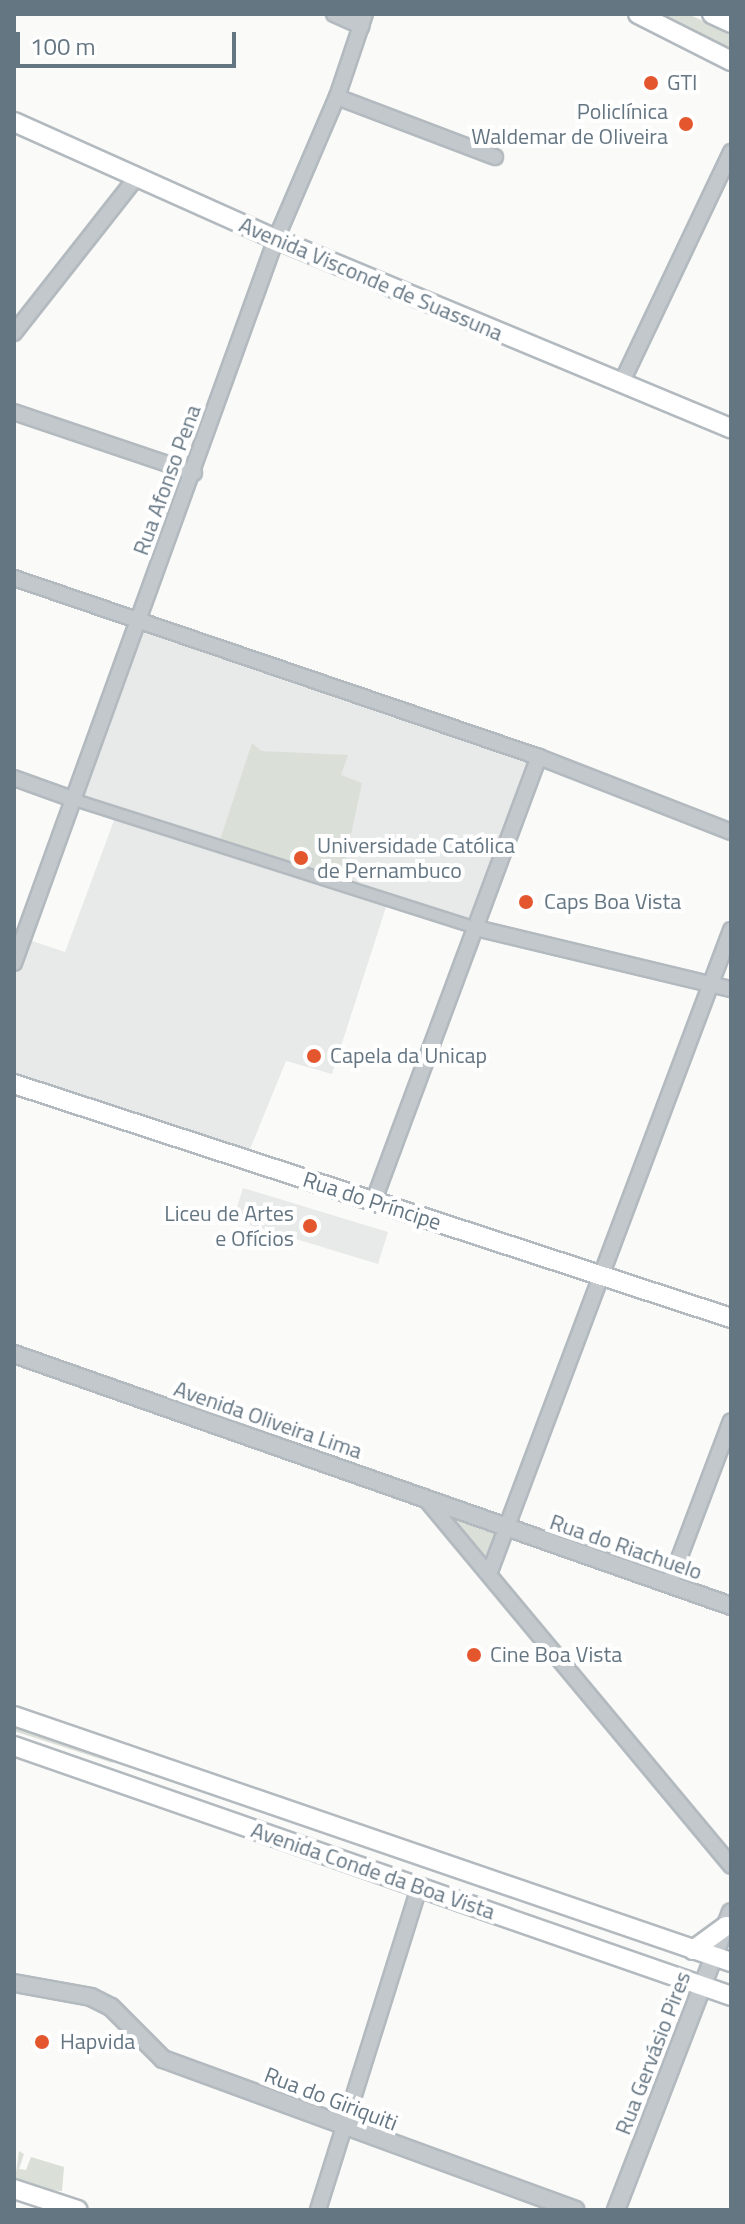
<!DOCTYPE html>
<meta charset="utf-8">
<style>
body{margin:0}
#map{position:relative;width:745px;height:2224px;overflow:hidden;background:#fafaf8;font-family:"Titillium Web",sans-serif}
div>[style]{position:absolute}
.built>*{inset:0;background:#e8e9e9}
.green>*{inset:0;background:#dadfd7}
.roads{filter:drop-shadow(2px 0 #b3babf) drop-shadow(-2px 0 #b3babf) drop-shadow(0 2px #b3babf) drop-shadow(0 -2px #b3babf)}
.pedestrian>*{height:10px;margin:-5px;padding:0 5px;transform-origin:5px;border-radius:5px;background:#c3c8cc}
.minor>*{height:14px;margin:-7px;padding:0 7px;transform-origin:7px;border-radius:7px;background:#c3c8cc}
.tertiary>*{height:16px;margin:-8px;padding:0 8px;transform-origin:8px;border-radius:8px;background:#c3c8cc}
.secondary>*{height:18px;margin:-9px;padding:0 9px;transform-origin:9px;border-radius:9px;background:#fff}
.dots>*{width:22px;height:22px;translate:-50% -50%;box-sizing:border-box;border:4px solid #fff;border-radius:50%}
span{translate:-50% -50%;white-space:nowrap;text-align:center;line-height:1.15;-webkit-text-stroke:8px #fff;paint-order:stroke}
.poi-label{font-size:22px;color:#657683}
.left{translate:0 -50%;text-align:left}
.right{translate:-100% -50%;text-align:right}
.street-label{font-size:22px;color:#657683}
.frame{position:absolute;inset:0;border:16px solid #657683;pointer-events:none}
.scale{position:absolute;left:16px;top:32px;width:220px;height:36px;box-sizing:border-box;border:4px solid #657683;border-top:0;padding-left:10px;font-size:24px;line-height:28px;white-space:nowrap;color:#657683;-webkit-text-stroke:6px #fff;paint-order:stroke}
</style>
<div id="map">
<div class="built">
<div style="clip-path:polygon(140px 620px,539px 757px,476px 928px,388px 901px,332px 1074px,286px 1061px,246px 1159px,14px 1084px,14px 963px,23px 938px,65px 952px,116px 815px,75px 800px)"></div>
<div style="clip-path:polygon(243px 1188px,388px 1232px,378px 1264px,233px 1220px)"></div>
</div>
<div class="green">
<div style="clip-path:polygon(663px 14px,688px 14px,731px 34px,731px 49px)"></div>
<div style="clip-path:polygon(252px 743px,261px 751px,348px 755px,341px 775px,362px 783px,340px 886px,218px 846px)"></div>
<div style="clip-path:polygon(423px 1496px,506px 1529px,489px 1574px)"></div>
<div style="clip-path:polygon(14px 1726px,112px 1760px,113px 1763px,14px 1731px)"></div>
<div style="clip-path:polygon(19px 2151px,24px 2154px,19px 2169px,26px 2170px,31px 2157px,64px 2167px,62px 2191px,14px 2187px)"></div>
</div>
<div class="roads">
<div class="pedestrian">
<div style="left:75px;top:800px;width:421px;rotate:17.7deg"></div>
</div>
<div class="minor">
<div style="left:334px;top:14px;width:30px;rotate:24deg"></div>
<div style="left:337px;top:97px;width:169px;rotate:20.8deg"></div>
<div style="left:14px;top:333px;width:197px;rotate:-51.8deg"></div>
<div style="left:621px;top:384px;width:257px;rotate:-64.6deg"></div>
<div style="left:14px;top:412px;width:190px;rotate:18.7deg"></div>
<div style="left:14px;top:578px;width:555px;rotate:18.83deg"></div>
<div style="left:539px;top:757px;width:206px;rotate:21.3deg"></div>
<div style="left:14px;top:778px;width:65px;rotate:19.8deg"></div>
<div style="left:476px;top:928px;width:262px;rotate:13.5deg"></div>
<div style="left:14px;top:963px;width:770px;rotate:-70.11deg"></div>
<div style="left:276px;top:239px;width:155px;rotate:-66.8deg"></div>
<div style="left:337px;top:97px;width:88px;rotate:-71.4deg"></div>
<div style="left:374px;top:1200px;width:473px;rotate:-69.6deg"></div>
<div style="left:424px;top:1497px;width:480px;rotate:50.2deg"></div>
<div style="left:489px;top:1574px;width:688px;rotate:-69.4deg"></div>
<div style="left:669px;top:1585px;width:175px;rotate:-69.3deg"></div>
<div style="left:318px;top:2210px;width:337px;rotate:-72.6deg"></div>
</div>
<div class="tertiary">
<div style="left:14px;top:1354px;width:760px;rotate:19.36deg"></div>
<div style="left:14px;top:1983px;width:78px;rotate:10.3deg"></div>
<div style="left:91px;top:1997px;width:22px;rotate:27deg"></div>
<div style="left:111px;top:2007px;width:74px;rotate:45deg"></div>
<div style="left:163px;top:2059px;width:439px;rotate:20.1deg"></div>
<div style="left:616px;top:2210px;width:319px;rotate:-68.9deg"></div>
</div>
<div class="secondary">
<div style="left:638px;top:14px;width:104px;rotate:26.8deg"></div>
<div style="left:712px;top:14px;width:21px;rotate:25deg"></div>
<div style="left:14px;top:122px;width:287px;rotate:24.1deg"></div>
<div style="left:276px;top:239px;width:493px;rotate:22.6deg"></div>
<div style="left:14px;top:1084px;width:754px;rotate:18.07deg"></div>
<div style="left:14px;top:1716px;width:758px;rotate:18.94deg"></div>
<div style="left:14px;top:1746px;width:759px;rotate:19.22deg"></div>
<div style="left:693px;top:1950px;width:41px;rotate:-36deg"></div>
<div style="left:14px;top:2189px;width:67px;rotate:18.2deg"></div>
</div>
</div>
<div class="dots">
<div style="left:651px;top:83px;background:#e4572e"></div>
<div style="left:686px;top:124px;background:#e4572e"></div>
<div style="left:301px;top:858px;background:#e4572e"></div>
<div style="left:526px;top:902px;background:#e4572e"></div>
<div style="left:314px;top:1056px;background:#e4572e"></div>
<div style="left:310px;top:1226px;background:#e4572e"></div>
<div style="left:474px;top:1655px;background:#e4572e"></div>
<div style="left:42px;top:2042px;background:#e4572e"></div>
</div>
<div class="poi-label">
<span class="left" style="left:667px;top:83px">GTI</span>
<span class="right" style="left:668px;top:124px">Policlínica<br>Waldemar de Oliveira</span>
<span class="left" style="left:317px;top:858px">Universidade Católica<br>de Pernambuco</span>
<span class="left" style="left:544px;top:902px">Caps Boa Vista</span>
<span class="left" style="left:330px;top:1056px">Capela da Unicap</span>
<span class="right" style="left:294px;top:1226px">Liceu de Artes<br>e Ofícios</span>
<span class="left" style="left:490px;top:1655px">Cine Boa Vista</span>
<span class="left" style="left:60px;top:2042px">Hapvida</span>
</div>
<div class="street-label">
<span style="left:371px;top:279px;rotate:23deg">Avenida Visconde de Suassuna</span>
<span style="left:167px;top:480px;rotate:-70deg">Rua Afonso Pena</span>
<span style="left:372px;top:1201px;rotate:18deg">Rua do Príncipe</span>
<span style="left:268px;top:1420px;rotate:19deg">Avenida Oliveira Lima</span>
<span style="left:626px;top:1547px;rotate:19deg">Rua do Riachuelo</span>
<span style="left:373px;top:1871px;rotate:19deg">Avenida Conde da Boa Vista</span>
<span style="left:653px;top:2053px;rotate:-69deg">Rua Gervásio Pires</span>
<span style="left:331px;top:2099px;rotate:21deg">Rua do Giriquiti</span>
</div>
<div class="frame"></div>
<div class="scale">100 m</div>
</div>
